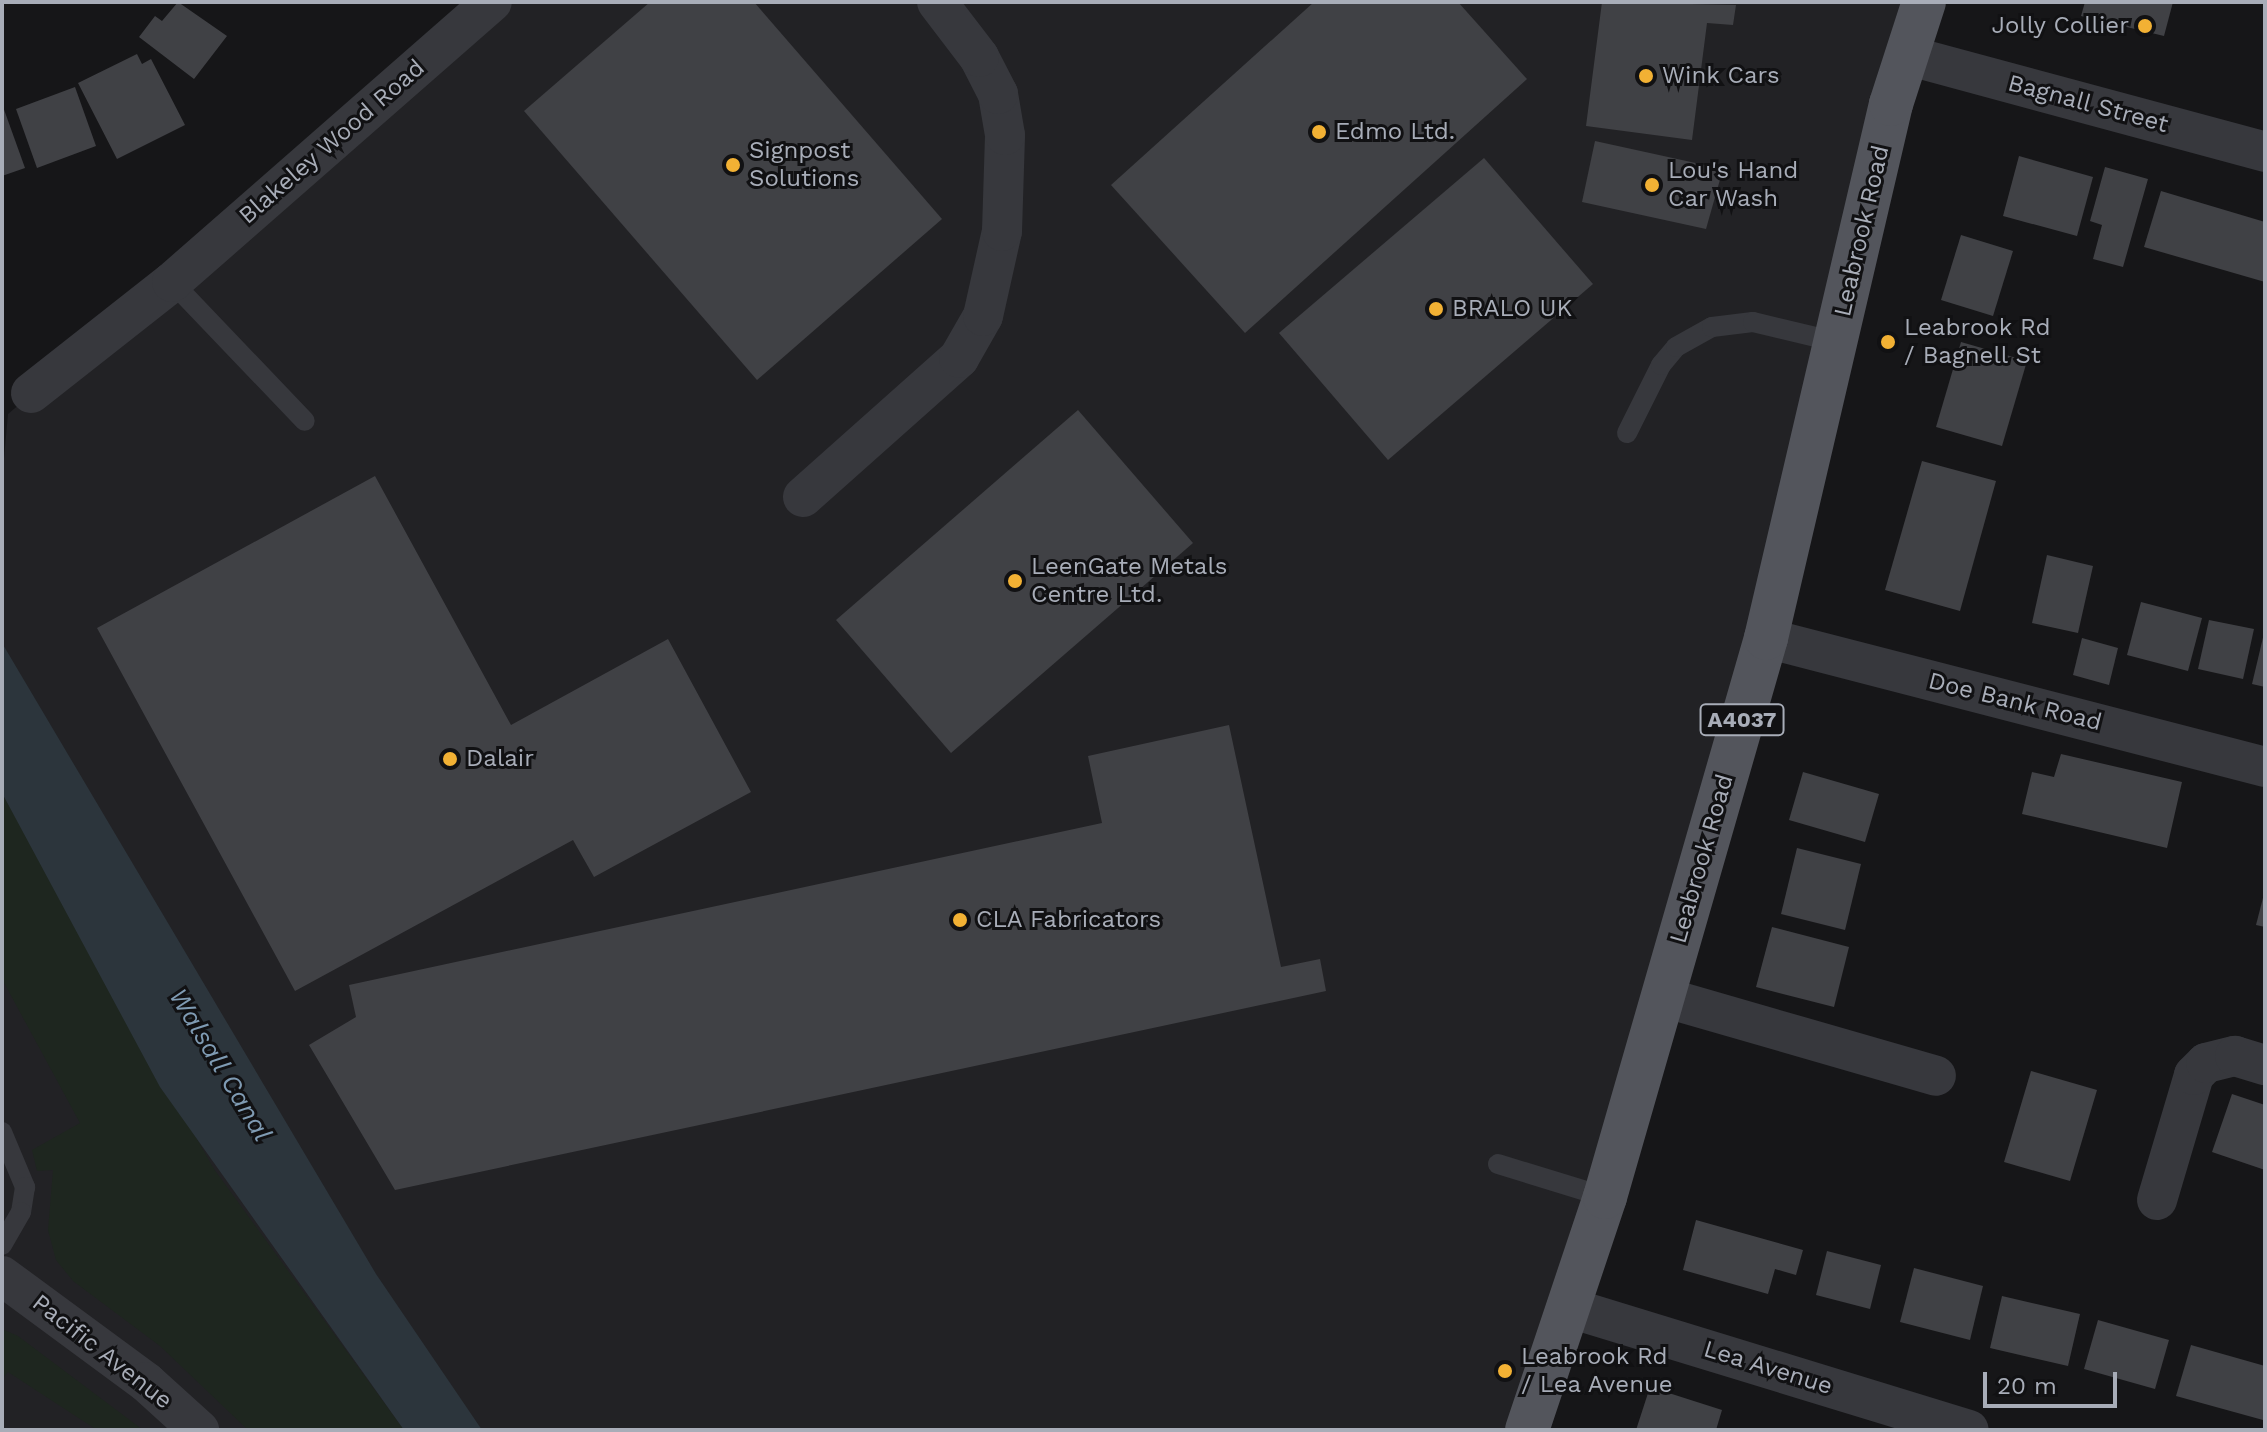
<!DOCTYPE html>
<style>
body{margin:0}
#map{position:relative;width:2267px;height:1432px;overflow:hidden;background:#161618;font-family:"Work Sans",sans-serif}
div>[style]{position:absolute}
.built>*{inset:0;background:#222225}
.green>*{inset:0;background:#1e261f}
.water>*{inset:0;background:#2c353c}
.building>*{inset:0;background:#404145}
.lane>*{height:20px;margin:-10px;padding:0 10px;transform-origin:10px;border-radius:10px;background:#37383d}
.street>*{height:40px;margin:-20px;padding:0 20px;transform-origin:20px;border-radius:20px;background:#37383d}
.primary>*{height:44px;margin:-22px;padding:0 22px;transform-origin:22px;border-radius:22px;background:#53555c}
.dots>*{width:22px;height:22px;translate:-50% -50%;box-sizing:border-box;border:4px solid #111113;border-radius:50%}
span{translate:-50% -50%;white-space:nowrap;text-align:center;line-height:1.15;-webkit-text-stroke:6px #111113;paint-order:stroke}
.shield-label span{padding:2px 6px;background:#111113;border:2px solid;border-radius:6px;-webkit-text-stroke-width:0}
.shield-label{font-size:22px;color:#a8adb8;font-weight:700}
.poi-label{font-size:24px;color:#a8adb8}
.right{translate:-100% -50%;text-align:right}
.left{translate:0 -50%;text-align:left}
.street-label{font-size:24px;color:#a8adb8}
.water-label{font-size:26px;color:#7f9bb3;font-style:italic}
.frame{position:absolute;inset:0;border:4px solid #a8adb8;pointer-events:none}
.scale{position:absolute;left:1983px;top:1372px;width:134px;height:36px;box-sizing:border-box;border:4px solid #a8adb8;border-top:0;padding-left:10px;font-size:24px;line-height:28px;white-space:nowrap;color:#a8adb8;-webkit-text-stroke:6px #111113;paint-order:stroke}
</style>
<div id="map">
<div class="built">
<div style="clip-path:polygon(492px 2px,1924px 2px,1527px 1430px,2px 1430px,2px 480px,8px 414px)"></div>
</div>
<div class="green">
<div style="clip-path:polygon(2px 793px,214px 1169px,404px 1430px,248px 1430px,160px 1346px,73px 1281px,56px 1260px,48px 1230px,53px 1170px,37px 1171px,32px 1150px,80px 1123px,2px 979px)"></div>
<div style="clip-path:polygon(2px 1329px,18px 1336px,143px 1430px,97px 1430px,8px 1372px,2px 1379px)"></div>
</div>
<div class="water">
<div style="clip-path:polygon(2px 643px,376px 1274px,482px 1430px,404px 1430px,160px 1087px,2px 793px)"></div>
</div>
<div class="building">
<div style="clip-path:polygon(178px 2px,227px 36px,194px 79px,139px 37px,155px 16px,162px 21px)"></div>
<div style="clip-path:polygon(650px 2px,754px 2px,942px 219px,757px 380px,524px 111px)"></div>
<div style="clip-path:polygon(1314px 2px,1458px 2px,1527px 79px,1245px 333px,1111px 185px)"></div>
<div style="clip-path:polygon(1602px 2px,1736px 5px,1733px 25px,1707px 23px,1692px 140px,1586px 126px)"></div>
<div style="clip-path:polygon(2085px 2px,2173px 2px,2164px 36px,2081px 16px)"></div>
<div style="clip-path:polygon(137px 54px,142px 64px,151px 59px,185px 125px,117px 159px,78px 83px)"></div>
<div style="clip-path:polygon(75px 87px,96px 146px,37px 168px,16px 109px)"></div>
<div style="clip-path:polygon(2px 104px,25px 168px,2px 176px)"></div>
<div style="clip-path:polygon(1595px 141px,1723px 169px,1706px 229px,1582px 202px)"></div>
<div style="clip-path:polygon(2019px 156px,2093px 177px,2077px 236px,2003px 216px)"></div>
<div style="clip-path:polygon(1484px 158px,1593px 284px,1388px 460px,1279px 333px)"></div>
<div style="clip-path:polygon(2105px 167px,2148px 179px,2123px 267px,2093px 259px,2102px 225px,2090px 221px)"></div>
<div style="clip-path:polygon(2161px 191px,2265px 222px,2265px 282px,2144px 247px)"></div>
<div style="clip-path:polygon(1961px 235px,2013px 251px,1993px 316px,1941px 300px)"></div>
<div style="clip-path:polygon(1961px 342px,2027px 361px,2002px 446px,1936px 427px)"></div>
<div style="clip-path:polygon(1078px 410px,1193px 543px,951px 753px,836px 620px)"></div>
<div style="clip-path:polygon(1922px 461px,1996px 481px,1960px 611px,1885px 590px)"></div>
<div style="clip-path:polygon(375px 476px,511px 725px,668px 639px,751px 792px,594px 877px,573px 840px,295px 991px,97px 628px)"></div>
<div style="clip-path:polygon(2047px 555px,2093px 566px,2078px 633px,2032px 623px)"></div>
<div style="clip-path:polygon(2141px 602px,2202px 618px,2188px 671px,2127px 655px)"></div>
<div style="clip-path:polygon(2209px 620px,2254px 629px,2243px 679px,2198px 669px)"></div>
<div style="clip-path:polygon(2265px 629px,2265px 687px,2252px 684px)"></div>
<div style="clip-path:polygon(2082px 638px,2118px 648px,2109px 685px,2073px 675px)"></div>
<div style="clip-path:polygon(1229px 725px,1281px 967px,1320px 959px,1326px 991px,395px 1190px,309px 1045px,356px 1017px,349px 985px,1102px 823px,1088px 756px)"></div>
<div style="clip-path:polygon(2061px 754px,2182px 782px,2167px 848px,2022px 814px,2032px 772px,2054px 777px)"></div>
<div style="clip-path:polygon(1803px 772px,1879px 794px,1865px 842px,1789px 820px)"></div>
<div style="clip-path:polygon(1797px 848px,1861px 864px,1845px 930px,1781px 914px)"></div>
<div style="clip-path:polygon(2264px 894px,2265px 894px,2265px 927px,2256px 925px)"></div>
<div style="clip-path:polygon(1772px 927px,1849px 947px,1834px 1007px,1756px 987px)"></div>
<div style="clip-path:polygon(2031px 1071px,2097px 1090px,2070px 1181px,2004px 1162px)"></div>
<div style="clip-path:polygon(2232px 1094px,2265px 1105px,2265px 1170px,2212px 1152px)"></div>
<div style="clip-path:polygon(1696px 1220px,1803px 1250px,1796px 1275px,1775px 1269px,1768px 1294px,1683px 1270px)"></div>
<div style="clip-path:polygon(1827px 1251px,1881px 1265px,1870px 1309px,1816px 1295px)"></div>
<div style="clip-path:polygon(1914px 1268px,1983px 1286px,1970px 1340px,1900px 1322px)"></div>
<div style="clip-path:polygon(2002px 1296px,2080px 1314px,2068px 1366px,1990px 1348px)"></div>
<div style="clip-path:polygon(2098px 1320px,2169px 1340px,2155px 1389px,2084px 1369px)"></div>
<div style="clip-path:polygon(2191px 1345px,2265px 1366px,2263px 1420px,2176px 1396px)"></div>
<div style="clip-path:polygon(1650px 1387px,1722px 1410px,1716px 1430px,1636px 1430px)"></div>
</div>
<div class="lane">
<div style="left:172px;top:282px;width:192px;rotate:46.3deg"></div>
<div style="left:1627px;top:433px;width:76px;rotate:-63.4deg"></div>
<div style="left:1661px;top:365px;width:23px;rotate:-50deg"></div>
<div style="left:1676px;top:347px;width:41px;rotate:-29.1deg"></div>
<div style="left:1712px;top:327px;width:41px;rotate:-7deg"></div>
<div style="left:1753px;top:322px;width:85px;rotate:13.5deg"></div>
<div style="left:2px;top:1132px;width:60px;rotate:67.3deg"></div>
<div style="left:25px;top:1187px;width:25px;rotate:99deg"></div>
<div style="left:21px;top:1212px;width:38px;rotate:120deg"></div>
<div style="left:1498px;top:1164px;width:112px;rotate:17.1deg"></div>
</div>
<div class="street">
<div style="left:1910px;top:56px;width:368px;rotate:15.1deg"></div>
<div style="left:31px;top:393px;width:179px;rotate:-38.2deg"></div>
<div style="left:172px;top:282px;width:425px;rotate:-41.2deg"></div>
<div style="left:803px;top:497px;width:209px;rotate:-41.7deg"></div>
<div style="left:959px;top:358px;width:48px;rotate:-60.3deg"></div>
<div style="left:983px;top:316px;width:87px;rotate:-77.4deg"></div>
<div style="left:1002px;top:231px;width:96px;rotate:-88.2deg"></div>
<div style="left:1005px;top:135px;width:42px;rotate:-99.7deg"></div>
<div style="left:998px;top:94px;width:42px;rotate:-117.2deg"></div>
<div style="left:979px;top:57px;width:69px;rotate:-127.4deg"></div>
<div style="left:1766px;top:638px;width:515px;rotate:14.49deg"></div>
<div style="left:1663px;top:997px;width:284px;rotate:16.1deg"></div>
<div style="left:2157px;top:1200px;width:130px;rotate:-73.5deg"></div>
<div style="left:2194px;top:1075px;width:17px;rotate:-45deg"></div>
<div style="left:2206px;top:1063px;width:30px;rotate:-14deg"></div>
<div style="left:2235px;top:1056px;width:31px;rotate:17deg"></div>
<div style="left:2px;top:1276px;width:179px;rotate:36.4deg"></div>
<div style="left:146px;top:1382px;width:72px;rotate:42.2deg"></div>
<div style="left:1567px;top:1307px;width:420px;rotate:17deg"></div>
</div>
<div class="primary">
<div style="left:1527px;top:1430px;width:246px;rotate:-71.5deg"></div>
<div style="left:1605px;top:1197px;width:582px;rotate:-73.93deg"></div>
<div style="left:1766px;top:638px;width:548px;rotate:-76.83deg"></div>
<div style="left:1891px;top:104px;width:107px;rotate:-72.1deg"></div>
</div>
<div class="dots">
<div style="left:2145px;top:26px;background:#f2b134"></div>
<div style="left:1646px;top:76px;background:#f2b134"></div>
<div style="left:1319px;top:132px;background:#f2b134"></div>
<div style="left:733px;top:165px;background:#f2b134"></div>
<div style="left:1652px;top:185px;background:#f2b134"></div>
<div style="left:1436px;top:309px;background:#f2b134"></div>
<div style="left:1888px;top:342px;background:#f2b134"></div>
<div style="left:1015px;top:581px;background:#f2b134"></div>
<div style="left:450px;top:759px;background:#f2b134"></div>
<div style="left:960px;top:920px;background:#f2b134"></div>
<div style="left:1505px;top:1371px;background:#f2b134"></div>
</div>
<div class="shield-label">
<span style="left:1742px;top:720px">A4037</span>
</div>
<div class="poi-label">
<span class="right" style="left:2129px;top:26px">Jolly Collier</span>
<span class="left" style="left:1662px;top:76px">Wink Cars</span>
<span class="left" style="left:1335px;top:132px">Edmo Ltd.</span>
<span class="left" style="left:749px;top:165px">Signpost<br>Solutions</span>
<span class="left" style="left:1668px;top:185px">Lou's Hand<br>Car Wash</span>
<span class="left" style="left:1452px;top:309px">BRALO UK</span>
<span class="left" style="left:1904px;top:342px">Leabrook Rd<br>/ Bagnell St</span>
<span class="left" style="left:1031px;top:581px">LeenGate Metals<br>Centre Ltd.</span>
<span class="left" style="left:466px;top:759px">Dalair</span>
<span class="left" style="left:976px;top:920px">CLA Fabricators</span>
<span class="left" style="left:1521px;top:1371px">Leabrook Rd<br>/ Lea Avenue</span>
</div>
<div class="street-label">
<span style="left:2088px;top:104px;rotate:15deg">Bagnall Street</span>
<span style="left:332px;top:142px;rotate:-41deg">Blakeley Wood Road</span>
<span style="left:1862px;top:231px;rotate:-77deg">Leabrook Road</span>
<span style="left:2015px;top:702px;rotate:14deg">Doe Bank Road</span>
<span style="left:1702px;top:859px;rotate:-74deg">Leabrook Road</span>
<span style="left:102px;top:1352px;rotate:38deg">Pacific Avenue</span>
<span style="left:1768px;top:1368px;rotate:17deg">Lea Avenue</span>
</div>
<div class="water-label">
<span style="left:220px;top:1065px;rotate:59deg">Walsall Canal</span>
</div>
<div class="frame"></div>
<div class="scale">20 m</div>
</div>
